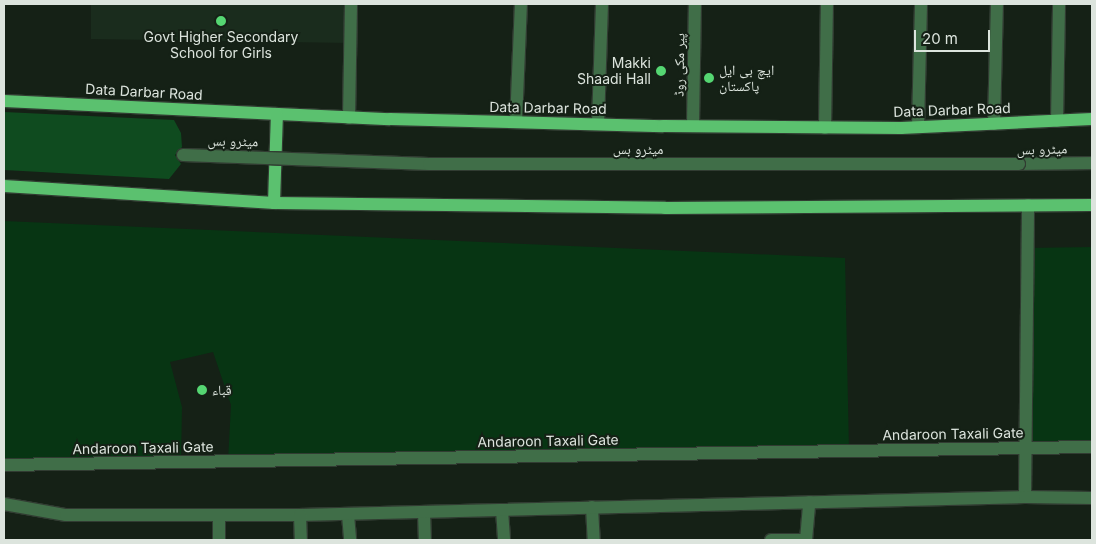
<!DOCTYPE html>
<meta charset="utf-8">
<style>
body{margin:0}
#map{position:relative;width:1096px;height:544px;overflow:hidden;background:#152116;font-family:Inter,"Noto Naskh Arabic",sans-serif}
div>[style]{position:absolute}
.built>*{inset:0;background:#1a2c1d}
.green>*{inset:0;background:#073513}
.building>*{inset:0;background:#0f4b1f}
.roads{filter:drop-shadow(1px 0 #313c32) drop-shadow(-1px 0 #313c32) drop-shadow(0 1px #313c32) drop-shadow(0 -1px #313c32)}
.service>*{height:12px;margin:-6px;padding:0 6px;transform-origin:6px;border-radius:6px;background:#406e48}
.minor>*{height:12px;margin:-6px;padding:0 6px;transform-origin:6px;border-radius:6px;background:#406e48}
.tertiary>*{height:12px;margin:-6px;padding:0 6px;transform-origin:6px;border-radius:6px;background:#406e48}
.primary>*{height:12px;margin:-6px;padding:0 6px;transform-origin:6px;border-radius:6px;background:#5bc16f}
.bridges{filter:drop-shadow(1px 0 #313c32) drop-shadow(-1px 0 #313c32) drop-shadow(0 1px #313c32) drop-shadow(0 -1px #313c32)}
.service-bridge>*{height:12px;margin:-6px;padding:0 6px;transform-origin:6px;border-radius:6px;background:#406e48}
.dots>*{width:14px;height:14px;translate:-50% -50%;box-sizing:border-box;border:2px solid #152116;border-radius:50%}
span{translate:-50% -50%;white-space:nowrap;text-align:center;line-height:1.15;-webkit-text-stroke:4px #152116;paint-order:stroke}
.poi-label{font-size:14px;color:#dce4dd}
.right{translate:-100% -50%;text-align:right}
.left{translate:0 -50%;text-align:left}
.street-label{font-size:14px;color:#dce4dd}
.frame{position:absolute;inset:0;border:5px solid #dce4dd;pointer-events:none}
.scale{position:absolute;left:914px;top:30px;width:76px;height:22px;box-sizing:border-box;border:2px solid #dce4dd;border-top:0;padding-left:6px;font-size:15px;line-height:18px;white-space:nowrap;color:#dce4dd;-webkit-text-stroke:4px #152116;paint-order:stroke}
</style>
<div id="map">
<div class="built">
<div style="clip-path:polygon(91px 4px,351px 4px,350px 43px,91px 39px)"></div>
</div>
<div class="green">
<div style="clip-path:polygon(4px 221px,845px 258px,849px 451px,228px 461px,231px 405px,213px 352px,170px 362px,182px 407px,181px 462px,4px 465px)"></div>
<div style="clip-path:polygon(1092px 247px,1092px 447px,1025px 448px,1027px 248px)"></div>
</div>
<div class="building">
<div style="clip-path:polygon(4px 112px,174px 120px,181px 133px,182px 147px,175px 155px,181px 164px,169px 179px,4px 170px)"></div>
</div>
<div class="roads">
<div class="service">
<div style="left:1019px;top:164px;width:73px;rotate:-0.8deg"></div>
<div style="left:592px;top:507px;width:33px;rotate:87deg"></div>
<div style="left:502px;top:510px;width:30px;rotate:86deg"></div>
<div style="left:424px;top:513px;width:27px;rotate:88deg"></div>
<div style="left:348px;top:515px;width:25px;rotate:85deg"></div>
<div style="left:219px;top:540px;width:25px;rotate:-90deg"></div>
<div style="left:771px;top:540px;width:35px"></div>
</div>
<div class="minor">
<div style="left:349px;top:118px;width:114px;rotate:-89deg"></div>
<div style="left:1057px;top:121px;width:117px;rotate:-89deg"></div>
<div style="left:516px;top:122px;width:118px;rotate:-87.6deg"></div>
<div style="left:598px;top:124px;width:120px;rotate:-88.1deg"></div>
<div style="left:994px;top:124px;width:120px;rotate:-88.6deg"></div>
<div style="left:918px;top:127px;width:123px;rotate:-88.6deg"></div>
<div style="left:825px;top:128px;width:124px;rotate:-89.1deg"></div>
<div style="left:4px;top:465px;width:1088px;rotate:-0.95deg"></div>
<div style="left:1025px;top:497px;width:292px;rotate:-89.4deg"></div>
<div style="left:4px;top:504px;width:63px;rotate:10.1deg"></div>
<div style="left:66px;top:515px;width:234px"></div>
<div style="left:300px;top:515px;width:725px;rotate:-1.42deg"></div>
<div style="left:1025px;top:497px;width:67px;rotate:0.9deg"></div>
<div style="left:300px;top:515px;width:25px;rotate:88deg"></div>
<div style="left:806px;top:540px;width:38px;rotate:-85deg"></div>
</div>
<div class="tertiary">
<div style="left:693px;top:126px;width:122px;rotate:-89.1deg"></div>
</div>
<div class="primary">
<div style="left:4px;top:101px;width:386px;rotate:2.7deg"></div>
<div style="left:390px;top:119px;width:273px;rotate:1.5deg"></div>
<div style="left:663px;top:126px;width:238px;rotate:0.5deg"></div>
<div style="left:901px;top:128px;width:191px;rotate:-2.7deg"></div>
<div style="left:4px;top:186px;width:271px;rotate:3.6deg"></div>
<div style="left:274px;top:203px;width:391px;rotate:0.7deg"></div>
<div style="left:665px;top:208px;width:427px;rotate:-0.4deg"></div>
<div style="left:274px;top:203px;width:89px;rotate:-88.1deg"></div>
</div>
</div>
<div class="bridges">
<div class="service-bridge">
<div style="left:183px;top:155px;width:246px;rotate:2.1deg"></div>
<div style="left:429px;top:164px;width:590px"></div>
</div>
</div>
<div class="dots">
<div style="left:221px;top:21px;background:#55d672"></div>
<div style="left:661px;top:71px;background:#55d672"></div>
<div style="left:709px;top:78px;background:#55d672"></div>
<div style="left:202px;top:390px;background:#55d672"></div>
</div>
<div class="poi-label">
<span style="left:221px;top:45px">Govt Higher Secondary<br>School for Girls</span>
<span class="right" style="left:651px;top:71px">Makki<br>Shaadi Hall</span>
<span class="left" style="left:719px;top:78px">ایچ بی ایل<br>پاکستان</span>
<span class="left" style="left:212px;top:390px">قباء</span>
</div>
<div class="street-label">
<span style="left:679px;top:65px;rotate:-89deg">پیر مکی روڈ</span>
<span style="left:144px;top:92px;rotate:3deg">Data Darbar Road</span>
<span style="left:548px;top:108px;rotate:1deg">Data Darbar Road</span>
<span style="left:952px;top:110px;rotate:-2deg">Data Darbar Road</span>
<span style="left:233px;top:141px;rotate:1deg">میٹرو بس</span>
<span style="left:638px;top:149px">میٹرو بس</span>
<span style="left:1042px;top:149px;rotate:-1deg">میٹرو بس</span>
<span style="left:953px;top:434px;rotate:-1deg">Andaroon Taxali Gate</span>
<span style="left:548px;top:441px;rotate:-1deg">Andaroon Taxali Gate</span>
<span style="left:143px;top:448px;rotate:-1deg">Andaroon Taxali Gate</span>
</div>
<div class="frame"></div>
<div class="scale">20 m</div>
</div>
